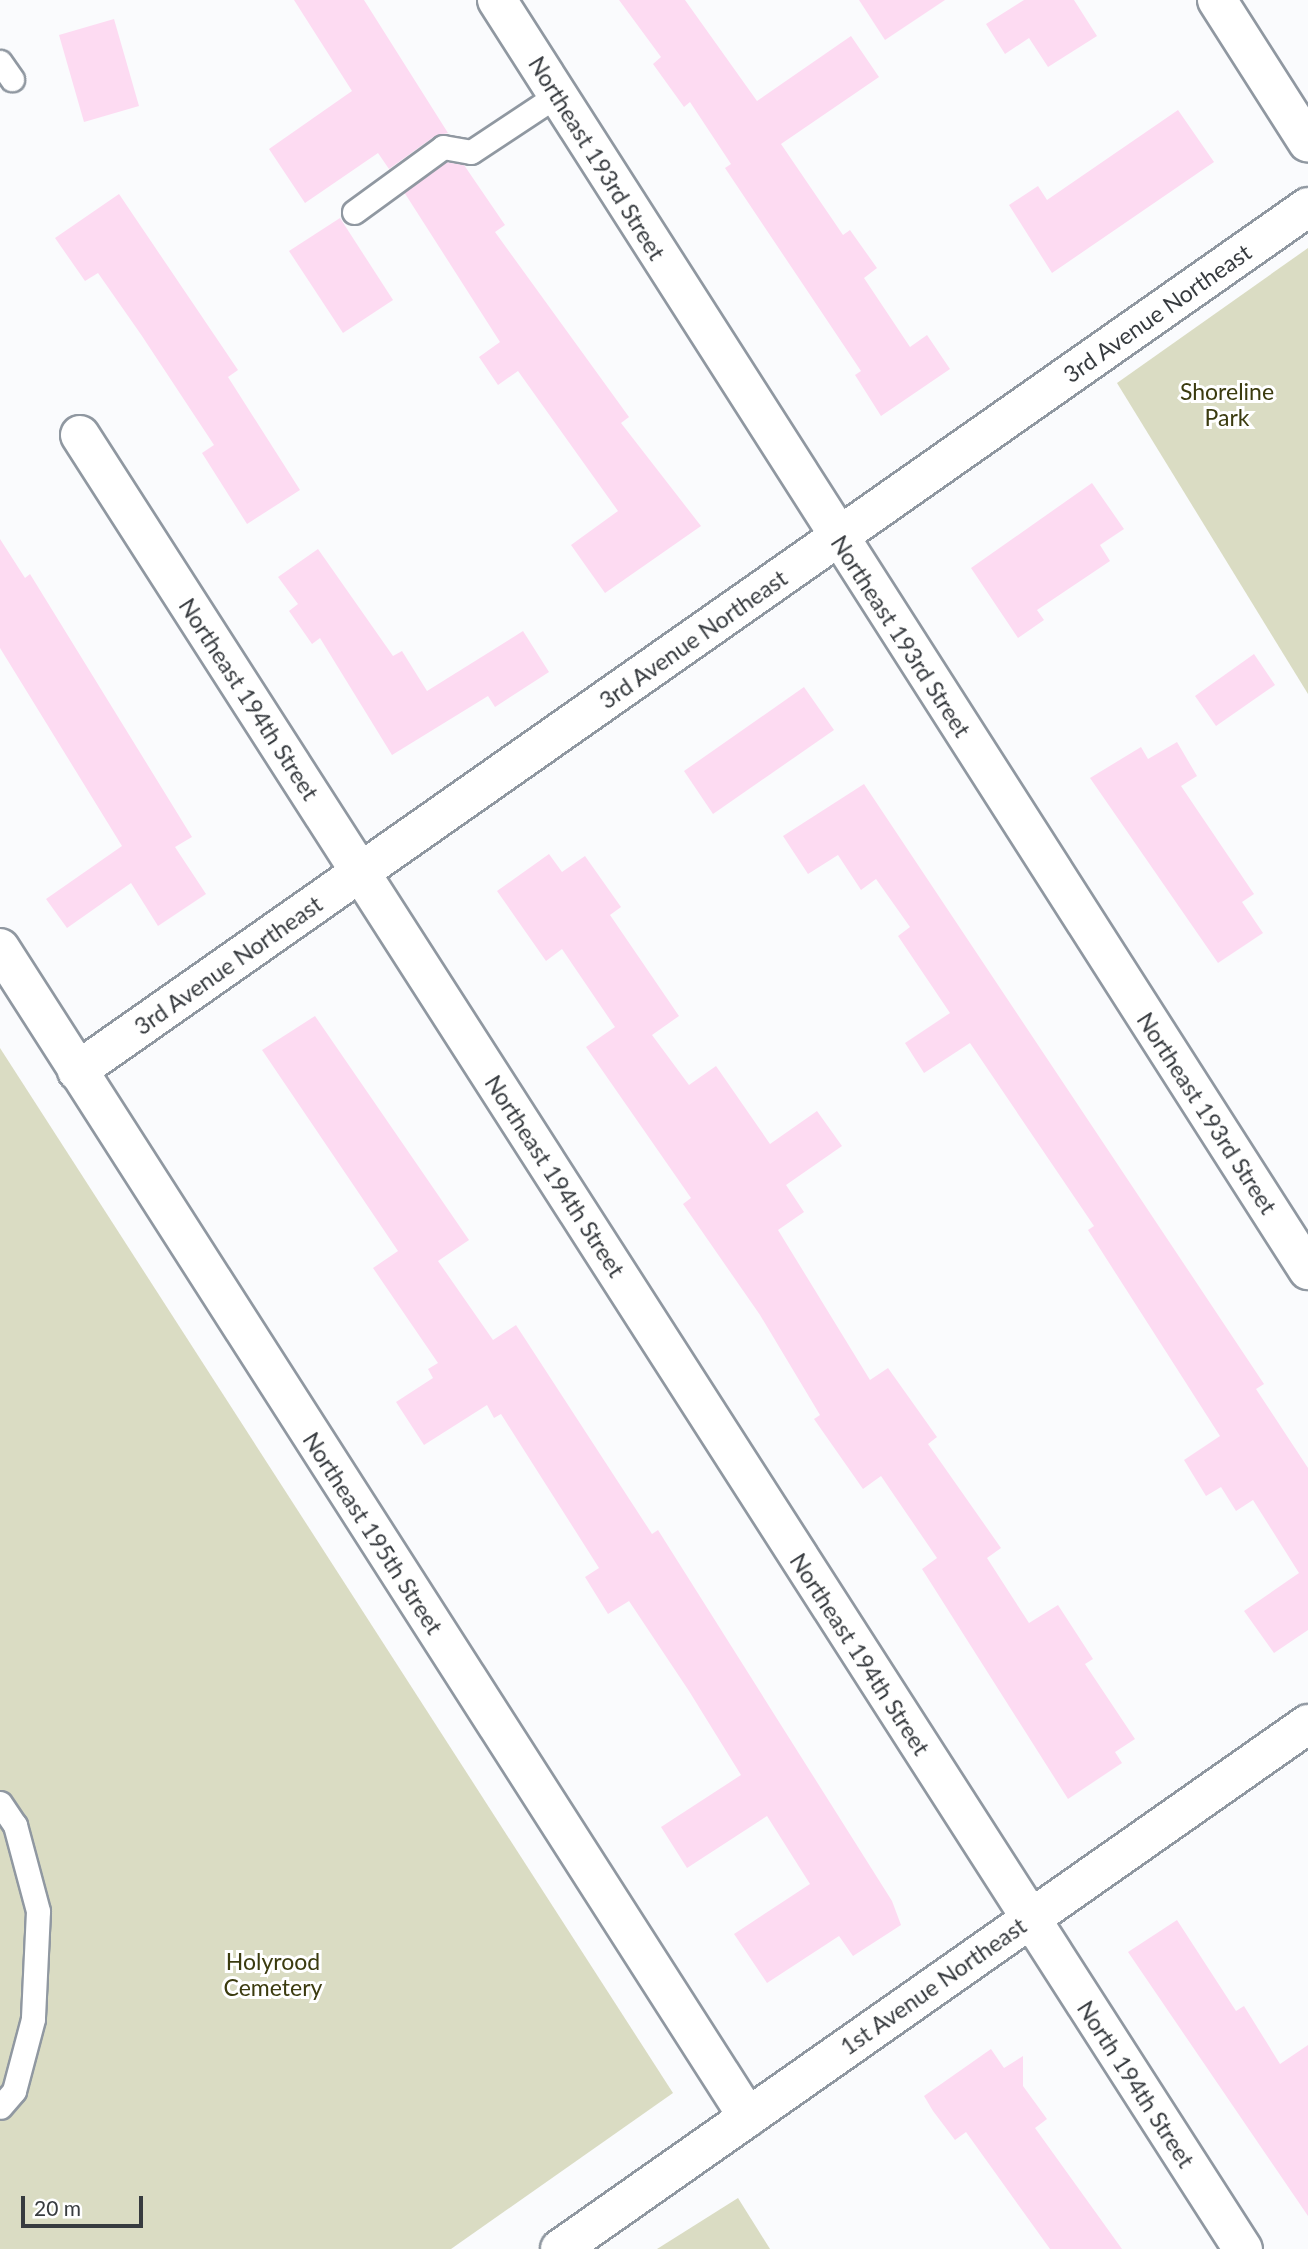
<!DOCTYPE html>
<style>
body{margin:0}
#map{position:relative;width:1308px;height:2249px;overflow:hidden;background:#fafbfd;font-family:Lato,sans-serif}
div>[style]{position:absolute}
.green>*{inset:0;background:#dadcc3}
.building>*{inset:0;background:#fddbf2}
.roads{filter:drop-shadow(2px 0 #9098a1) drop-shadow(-2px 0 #9098a1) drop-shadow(0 2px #9098a1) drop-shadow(0 -2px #9098a1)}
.lane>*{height:23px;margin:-11.5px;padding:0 11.5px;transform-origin:11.5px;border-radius:11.5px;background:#fff}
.street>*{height:38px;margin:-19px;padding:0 19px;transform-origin:19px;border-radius:19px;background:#fff}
.secondary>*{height:38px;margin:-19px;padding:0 19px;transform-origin:19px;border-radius:19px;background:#fff}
span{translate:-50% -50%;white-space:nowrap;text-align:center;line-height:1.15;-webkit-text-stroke:6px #fff;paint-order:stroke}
.street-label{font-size:23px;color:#373b3f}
.park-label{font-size:23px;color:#3b3b0f}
.scale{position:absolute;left:21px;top:2196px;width:122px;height:32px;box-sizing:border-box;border:4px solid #373b3f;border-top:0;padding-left:9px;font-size:21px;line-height:24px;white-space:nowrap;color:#373b3f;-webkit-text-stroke:5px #fff;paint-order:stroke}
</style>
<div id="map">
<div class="green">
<div style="clip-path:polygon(1308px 248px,1308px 694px,1117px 383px)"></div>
<div style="clip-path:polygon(0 1048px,673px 2093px,451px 2249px,0 2249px)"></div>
<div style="clip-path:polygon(738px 2198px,770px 2249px,657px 2249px)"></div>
</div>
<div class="building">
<div style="clip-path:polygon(294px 0,364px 0,448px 133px,435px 136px,389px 169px,378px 153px,305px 203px,269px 149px,352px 91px)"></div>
<div style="clip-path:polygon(619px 0,685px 0,757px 101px,851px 36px,879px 77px,781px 144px,843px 235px,850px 230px,877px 268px,864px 278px,910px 347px,927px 335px,950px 369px,881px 416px,855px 375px,861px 371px,725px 168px,731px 164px,690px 102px,684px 107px,653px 64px,661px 57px)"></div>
<div style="clip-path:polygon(859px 0,945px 0,885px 40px)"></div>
<div style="clip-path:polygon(1024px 0,1074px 0,1097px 36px,1048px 67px,1029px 38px,1005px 54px,986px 24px)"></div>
<div style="clip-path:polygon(114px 19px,139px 106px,84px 122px,59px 35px)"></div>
<div style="clip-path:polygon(1178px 110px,1214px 162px,1052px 273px,1009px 205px,1038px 186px,1047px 200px)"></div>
<div style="clip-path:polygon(446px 162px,464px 165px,505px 225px,495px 232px,629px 417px,621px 423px,701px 526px,605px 593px,571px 545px,618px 511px,518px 371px,498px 385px,479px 357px,500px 342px,404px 192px)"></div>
<div style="clip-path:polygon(119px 194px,238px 370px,228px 377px,300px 490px,247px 524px,202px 453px,214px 445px,142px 336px,98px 273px,85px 281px,55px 238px)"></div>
<div style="clip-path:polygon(340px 218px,393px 300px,343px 333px,289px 251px)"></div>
<div style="clip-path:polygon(1092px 483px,1124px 529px,1100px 545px,1110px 561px,1037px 610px,1044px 620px,1018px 638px,971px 568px)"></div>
<div style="clip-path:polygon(0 539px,25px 578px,30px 574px,192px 837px,175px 847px,206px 894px,158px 926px,131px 883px,67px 928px,46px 899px,122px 846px,0 648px)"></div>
<div style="clip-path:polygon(318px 549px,393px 656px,402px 651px,427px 691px,523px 631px,549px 672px,495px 707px,488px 696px,392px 755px,320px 638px,312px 644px,289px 611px,298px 604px,278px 577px)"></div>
<div style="clip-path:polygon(1254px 654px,1275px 685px,1216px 726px,1195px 696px)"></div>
<div style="clip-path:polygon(804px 687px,834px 730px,713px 814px,684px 771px)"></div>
<div style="clip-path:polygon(1177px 742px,1197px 776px,1181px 786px,1254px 894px,1242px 902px,1263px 933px,1218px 963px,1090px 778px,1141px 747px,1148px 759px)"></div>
<div style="clip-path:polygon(864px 784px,1264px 1384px,1256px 1389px,1308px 1468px,1308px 1630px,1274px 1653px,1244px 1611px,1299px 1573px,1253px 1500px,1236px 1511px,1221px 1487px,1206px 1496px,1184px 1460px,1220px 1436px,1088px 1230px,1094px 1226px,970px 1043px,924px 1073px,905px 1043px,950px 1013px,898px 936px,910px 927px,876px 879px,861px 890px,838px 855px,808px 874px,783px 836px)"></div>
<div style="clip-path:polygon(549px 854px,562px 872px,585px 856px,621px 907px,610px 915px,679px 1016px,652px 1035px,689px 1085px,716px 1066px,770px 1144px,817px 1111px,842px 1146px,786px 1185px,804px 1212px,778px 1230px,870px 1380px,888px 1368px,937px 1437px,928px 1444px,1001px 1548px,987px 1558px,1029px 1623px,1058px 1605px,1093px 1659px,1085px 1664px,1135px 1739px,1115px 1752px,1122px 1763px,1068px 1799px,922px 1569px,937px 1558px,881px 1476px,863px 1489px,814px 1419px,820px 1415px,760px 1315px,683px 1204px,691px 1198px,586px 1047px,615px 1027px,562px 949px,546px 961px,497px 891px)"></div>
<div style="clip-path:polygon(315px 1016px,469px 1240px,438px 1261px,493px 1340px,516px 1325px,652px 1534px,658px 1530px,892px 1901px,901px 1925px,853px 1956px,839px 1936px,767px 1983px,734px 1934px,810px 1884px,767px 1816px,687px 1868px,661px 1827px,741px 1775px,689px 1691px,629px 1601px,608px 1614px,585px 1577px,599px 1568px,501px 1414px,494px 1418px,487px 1405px,424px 1445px,396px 1402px,433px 1378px,428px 1369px,438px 1363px,373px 1268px,398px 1251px,262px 1050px)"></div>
<div style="clip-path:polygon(1177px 1920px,1236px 2011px,1244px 2006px,1280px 2064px,1308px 2045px,1308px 2216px,1128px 1952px)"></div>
<div style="clip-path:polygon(991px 2049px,1004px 2068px,1023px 2056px,1023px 2086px,1047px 2119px,1035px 2128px,1122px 2249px,1050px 2249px,966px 2132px,955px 2140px,933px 2111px,924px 2096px)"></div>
</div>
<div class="roads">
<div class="lane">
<div style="left:0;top:62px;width:21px;rotate:55deg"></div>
<div style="left:354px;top:212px;width:110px;rotate:-36.1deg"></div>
<div style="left:443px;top:147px;width:28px;rotate:10deg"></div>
<div style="left:471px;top:152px;width:103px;rotate:-33.5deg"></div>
<div style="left:0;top:1803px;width:27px;rotate:56deg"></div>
<div style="left:15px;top:1825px;width:89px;rotate:75deg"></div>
<div style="left:38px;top:1911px;width:108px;rotate:92.7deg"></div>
<div style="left:33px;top:2019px;width:74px;rotate:104.8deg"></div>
<div style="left:14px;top:2091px;width:21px;rotate:131deg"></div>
</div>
<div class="street">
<div style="left:497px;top:0;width:1507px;rotate:57.44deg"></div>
<div style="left:1217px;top:0;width:169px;rotate:57.5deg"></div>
<div style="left:80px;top:435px;width:2155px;rotate:57.34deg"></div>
<div style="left:0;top:948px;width:1388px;rotate:57.39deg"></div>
<div style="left:77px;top:1071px;width:1504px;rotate:-35.06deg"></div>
</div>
<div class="secondary">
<div style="left:560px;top:2249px;width:914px;rotate:-35.06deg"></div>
</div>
</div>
<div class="street-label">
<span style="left:597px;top:158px;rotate:58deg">Northeast 193rd Street</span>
<span style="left:1157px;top:313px;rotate:-35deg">3rd Avenue Northeast</span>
<span style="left:901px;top:636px;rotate:57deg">Northeast 193rd Street</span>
<span style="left:693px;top:639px;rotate:-35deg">3rd Avenue Northeast</span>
<span style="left:249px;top:699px;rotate:57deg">Northeast 194th Street</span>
<span style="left:228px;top:965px;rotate:-35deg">3rd Avenue Northeast</span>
<span style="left:1207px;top:1113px;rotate:57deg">Northeast 193rd Street</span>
<span style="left:555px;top:1176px;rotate:57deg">Northeast 194th Street</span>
<span style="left:373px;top:1533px;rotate:57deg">Northeast 195th Street</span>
<span style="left:860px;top:1654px;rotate:57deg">Northeast 194th Street</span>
<span style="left:933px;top:1986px;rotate:-35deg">1st Avenue Northeast</span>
<span style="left:1136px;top:2084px;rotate:57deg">North 194th Street</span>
</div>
<div class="park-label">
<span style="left:1227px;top:404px">Shoreline<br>Park</span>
<span style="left:273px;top:1974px">Holyrood<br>Cemetery</span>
</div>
<div class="scale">20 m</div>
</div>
